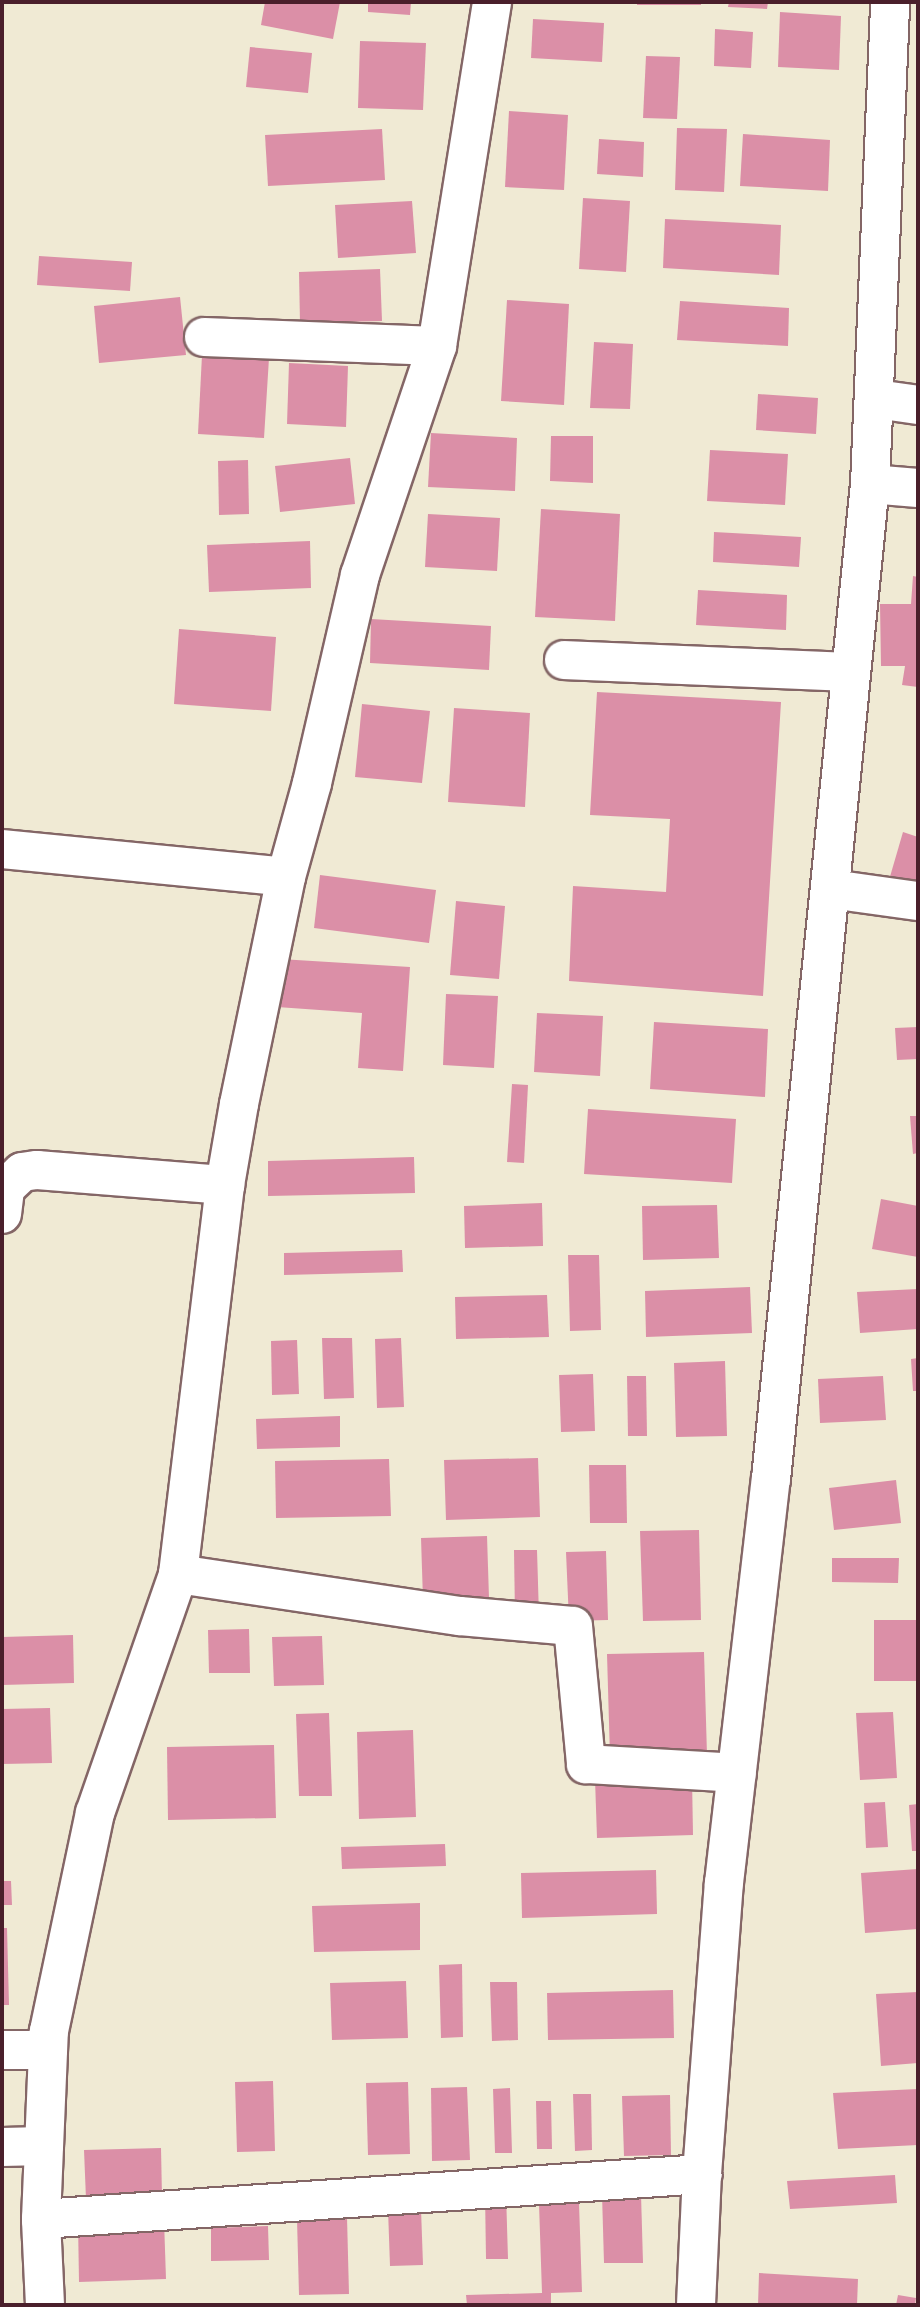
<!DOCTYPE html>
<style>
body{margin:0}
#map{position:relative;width:920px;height:2307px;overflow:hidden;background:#f0ead4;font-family:"Shantell Sans",sans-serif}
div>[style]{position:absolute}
.building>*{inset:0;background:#db8fa7}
.roads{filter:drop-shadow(2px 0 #846666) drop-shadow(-2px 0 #846666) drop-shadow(0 2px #846666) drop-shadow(0 -2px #846666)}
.minor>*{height:38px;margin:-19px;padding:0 19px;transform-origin:19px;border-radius:19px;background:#fff}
.tertiary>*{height:38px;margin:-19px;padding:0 19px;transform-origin:19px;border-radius:19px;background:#fff}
span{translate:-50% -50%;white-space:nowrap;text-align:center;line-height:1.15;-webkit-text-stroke:5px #f7f3e8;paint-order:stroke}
.frame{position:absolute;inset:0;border:4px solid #4a1f2b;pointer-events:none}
</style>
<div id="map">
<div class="building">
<div style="clip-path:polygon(265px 2px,340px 2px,333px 39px,261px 25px)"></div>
<div style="clip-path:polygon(368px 2px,411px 2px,410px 15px,368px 12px)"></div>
<div style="clip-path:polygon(637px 2px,701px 2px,701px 5px,637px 5px)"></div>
<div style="clip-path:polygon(729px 2px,768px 2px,767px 9px,728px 7px)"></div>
<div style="clip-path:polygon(780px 12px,841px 16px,839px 70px,778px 67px)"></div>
<div style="clip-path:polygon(533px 19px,604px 23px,602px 62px,531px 58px)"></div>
<div style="clip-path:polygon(715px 29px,753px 32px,751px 68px,714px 66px)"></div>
<div style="clip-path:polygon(360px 41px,426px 43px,423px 110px,358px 108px)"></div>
<div style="clip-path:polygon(250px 47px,312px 53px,308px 93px,246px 87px)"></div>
<div style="clip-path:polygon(646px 56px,680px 57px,677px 119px,643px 118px)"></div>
<div style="clip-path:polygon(509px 111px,568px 115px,564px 190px,505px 187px)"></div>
<div style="clip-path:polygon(677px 128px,727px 129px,724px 192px,675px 190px)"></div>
<div style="clip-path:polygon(382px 129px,385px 180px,268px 186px,265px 135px)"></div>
<div style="clip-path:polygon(743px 134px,830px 140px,828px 191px,740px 186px)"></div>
<div style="clip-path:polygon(599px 139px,644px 142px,643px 177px,597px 174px)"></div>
<div style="clip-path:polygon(583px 198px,630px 201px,626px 272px,579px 269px)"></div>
<div style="clip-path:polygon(412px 201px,416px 253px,338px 258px,335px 205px)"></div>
<div style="clip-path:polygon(665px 219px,781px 225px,779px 275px,663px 268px)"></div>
<div style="clip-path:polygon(39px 256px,132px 262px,130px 291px,37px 285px)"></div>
<div style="clip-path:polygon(380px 269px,382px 321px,300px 323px,299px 272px)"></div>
<div style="clip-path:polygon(180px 297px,186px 355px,99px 363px,94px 306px)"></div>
<div style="clip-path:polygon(507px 300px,569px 304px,564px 405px,501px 401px)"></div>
<div style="clip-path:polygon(680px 301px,789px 308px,788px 346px,677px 340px)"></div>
<div style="clip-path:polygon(594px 342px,633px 344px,630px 409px,590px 408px)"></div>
<div style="clip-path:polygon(202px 355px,269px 358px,264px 438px,198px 434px)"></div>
<div style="clip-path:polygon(289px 363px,348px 366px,346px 427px,287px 424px)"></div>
<div style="clip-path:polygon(758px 394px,818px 398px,816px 434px,756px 430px)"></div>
<div style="clip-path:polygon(431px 433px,517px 438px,515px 491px,428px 487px)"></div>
<div style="clip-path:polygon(551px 436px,593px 436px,593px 483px,550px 481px)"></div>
<div style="clip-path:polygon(710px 450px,788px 454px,785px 505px,707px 501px)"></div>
<div style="clip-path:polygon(350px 458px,355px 504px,280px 512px,275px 466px)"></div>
<div style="clip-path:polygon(248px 460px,249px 514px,219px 515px,218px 461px)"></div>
<div style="clip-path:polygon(541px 509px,620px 514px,615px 621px,535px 617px)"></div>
<div style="clip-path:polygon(428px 514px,500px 518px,497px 571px,425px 567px)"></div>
<div style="clip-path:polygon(714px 532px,801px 537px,799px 567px,713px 562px)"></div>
<div style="clip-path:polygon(310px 541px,311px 588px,209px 592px,207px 545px)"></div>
<div style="clip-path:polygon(913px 576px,918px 577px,918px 687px,902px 685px,905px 666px,881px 666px,880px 604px,911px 604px)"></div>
<div style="clip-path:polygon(698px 590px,787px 595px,786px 630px,696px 625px)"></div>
<div style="clip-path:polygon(371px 619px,491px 626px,489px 670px,370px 663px)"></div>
<div style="clip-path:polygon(179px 629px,276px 637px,271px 711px,174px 704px)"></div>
<div style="clip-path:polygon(597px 692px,781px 702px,763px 996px,569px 981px,573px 886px,666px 892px,670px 819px,590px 815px)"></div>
<div style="clip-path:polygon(362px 704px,430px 711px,422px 783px,355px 777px)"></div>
<div style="clip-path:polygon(454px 708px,530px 713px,525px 807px,448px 802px)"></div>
<div style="clip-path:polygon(903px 832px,918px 837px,918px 896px,887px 887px)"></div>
<div style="clip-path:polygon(320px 875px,436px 890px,429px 943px,314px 928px)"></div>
<div style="clip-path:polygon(456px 901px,505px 906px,499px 979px,450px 975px)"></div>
<div style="clip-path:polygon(280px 959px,410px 967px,403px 1071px,358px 1068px,362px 1013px,277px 1007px)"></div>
<div style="clip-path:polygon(446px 994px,498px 996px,494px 1068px,443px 1065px)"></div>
<div style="clip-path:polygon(537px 1013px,603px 1016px,600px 1076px,534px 1072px)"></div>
<div style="clip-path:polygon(654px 1022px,768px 1029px,765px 1097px,650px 1089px)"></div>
<div style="clip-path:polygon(918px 1027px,918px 1059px,897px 1060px,895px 1028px)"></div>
<div style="clip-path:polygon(512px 1084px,528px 1085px,524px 1163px,507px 1162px)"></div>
<div style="clip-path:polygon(588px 1109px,736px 1119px,732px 1183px,584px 1174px)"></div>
<div style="clip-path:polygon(910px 1116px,918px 1116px,918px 1153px,913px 1154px)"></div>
<div style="clip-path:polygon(414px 1157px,415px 1193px,268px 1196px,268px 1161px)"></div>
<div style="clip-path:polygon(881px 1199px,918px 1206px,918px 1257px,872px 1249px)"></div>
<div style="clip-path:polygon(542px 1203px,543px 1246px,465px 1248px,464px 1206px)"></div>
<div style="clip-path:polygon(717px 1205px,719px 1258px,643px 1260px,642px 1206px)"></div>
<div style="clip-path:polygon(402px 1250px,403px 1272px,284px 1275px,284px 1253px)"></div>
<div style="clip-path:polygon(568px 1255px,599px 1255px,601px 1330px,570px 1331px)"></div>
<div style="clip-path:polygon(750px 1287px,752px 1333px,646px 1337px,645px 1291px)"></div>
<div style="clip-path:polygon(918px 1289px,918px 1329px,860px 1333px,857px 1292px)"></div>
<div style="clip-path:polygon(547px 1295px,549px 1337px,456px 1339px,455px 1297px)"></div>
<div style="clip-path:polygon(322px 1338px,352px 1338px,354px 1398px,324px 1399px)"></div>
<div style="clip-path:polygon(401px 1338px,404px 1407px,377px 1408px,375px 1339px)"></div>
<div style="clip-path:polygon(297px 1340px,299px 1394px,272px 1395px,271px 1341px)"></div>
<div style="clip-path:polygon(918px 1358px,918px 1391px,913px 1391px,911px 1359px)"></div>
<div style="clip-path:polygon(725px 1361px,727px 1436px,676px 1437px,674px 1363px)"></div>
<div style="clip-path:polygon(593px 1374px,595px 1431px,561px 1432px,559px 1375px)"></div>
<div style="clip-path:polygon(627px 1376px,646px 1376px,647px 1436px,628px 1436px)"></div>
<div style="clip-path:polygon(883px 1376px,886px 1420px,820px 1423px,818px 1379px)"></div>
<div style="clip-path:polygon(340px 1416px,340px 1447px,257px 1449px,256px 1419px)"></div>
<div style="clip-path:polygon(538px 1458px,540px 1517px,446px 1520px,444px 1460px)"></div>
<div style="clip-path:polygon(389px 1459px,391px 1516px,276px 1518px,275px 1461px)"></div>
<div style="clip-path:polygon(589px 1465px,626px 1465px,627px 1523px,590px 1523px)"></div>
<div style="clip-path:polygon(896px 1480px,901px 1523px,834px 1530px,829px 1488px)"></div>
<div style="clip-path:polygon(699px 1530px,701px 1620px,643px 1621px,640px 1531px)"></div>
<div style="clip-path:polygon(487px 1536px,489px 1598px,423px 1600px,421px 1538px)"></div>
<div style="clip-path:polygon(514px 1550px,537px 1550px,539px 1616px,515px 1617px)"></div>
<div style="clip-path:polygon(606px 1551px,608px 1620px,569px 1621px,566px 1552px)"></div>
<div style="clip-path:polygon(832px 1558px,899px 1558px,898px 1583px,832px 1582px)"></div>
<div style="clip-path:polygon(874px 1620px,918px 1620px,918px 1681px,874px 1681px)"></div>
<div style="clip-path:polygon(249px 1629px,250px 1673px,209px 1673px,208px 1630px)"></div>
<div style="clip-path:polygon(73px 1635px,74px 1683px,2px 1685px,2px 1637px)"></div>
<div style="clip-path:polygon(322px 1636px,324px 1685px,274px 1686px,272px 1637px)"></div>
<div style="clip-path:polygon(704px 1652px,707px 1755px,610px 1757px,607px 1654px)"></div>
<div style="clip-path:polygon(50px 1708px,52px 1763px,2px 1764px,2px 1709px)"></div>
<div style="clip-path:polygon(893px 1712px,897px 1778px,860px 1780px,856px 1713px)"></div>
<div style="clip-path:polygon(329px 1713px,332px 1796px,299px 1796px,296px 1714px)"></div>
<div style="clip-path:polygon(413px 1730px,416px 1817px,359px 1819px,357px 1732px)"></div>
<div style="clip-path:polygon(274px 1745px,276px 1818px,168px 1820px,167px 1747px)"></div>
<div style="clip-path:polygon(692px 1777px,693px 1835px,597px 1838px,595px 1779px)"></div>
<div style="clip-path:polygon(885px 1802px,888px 1847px,866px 1848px,864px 1803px)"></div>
<div style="clip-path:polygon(918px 1804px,918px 1851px,912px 1851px,909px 1805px)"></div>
<div style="clip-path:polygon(445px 1844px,446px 1866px,342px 1869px,341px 1847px)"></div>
<div style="clip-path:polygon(918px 1869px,918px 1929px,865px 1933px,861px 1873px)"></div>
<div style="clip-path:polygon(656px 1870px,657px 1914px,522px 1918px,521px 1873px)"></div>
<div style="clip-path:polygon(2px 1881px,11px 1881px,12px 1905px,2px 1905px)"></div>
<div style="clip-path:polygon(420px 1903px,420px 1950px,314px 1952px,312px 1906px)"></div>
<div style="clip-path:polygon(2px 1928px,7px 1928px,9px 2005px,2px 2005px)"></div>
<div style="clip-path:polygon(462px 1964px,463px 2037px,441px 2038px,439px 1965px)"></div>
<div style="clip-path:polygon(406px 1981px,408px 2038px,332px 2040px,330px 1983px)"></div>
<div style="clip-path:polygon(490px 1982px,517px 1982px,518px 2040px,492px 2041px)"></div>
<div style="clip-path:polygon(673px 1990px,674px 2038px,548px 2040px,547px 1993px)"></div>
<div style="clip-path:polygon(918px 1992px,918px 2063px,881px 2066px,876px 1994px)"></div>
<div style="clip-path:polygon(273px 2081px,275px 2151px,237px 2152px,235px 2082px)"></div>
<div style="clip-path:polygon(408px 2082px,410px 2154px,368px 2155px,366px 2083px)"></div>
<div style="clip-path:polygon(467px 2087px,470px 2160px,432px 2161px,431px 2088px)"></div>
<div style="clip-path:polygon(510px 2088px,512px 2153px,495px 2153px,493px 2089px)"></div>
<div style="clip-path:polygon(918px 2089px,918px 2145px,838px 2149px,833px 2093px)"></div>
<div style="clip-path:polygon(573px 2094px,591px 2094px,592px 2150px,575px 2151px)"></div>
<div style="clip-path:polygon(670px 2095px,671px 2155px,624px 2156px,622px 2096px)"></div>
<div style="clip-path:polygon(536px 2101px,551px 2101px,552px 2149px,537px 2149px)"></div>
<div style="clip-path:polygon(161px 2148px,162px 2197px,86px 2199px,84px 2150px)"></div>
<div style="clip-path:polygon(895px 2175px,897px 2203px,790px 2209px,787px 2181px)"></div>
<div style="clip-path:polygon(485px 2193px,506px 2193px,508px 2259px,486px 2259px)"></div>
<div style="clip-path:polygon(602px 2194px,641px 2194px,643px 2263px,604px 2263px)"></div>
<div style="clip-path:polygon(579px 2203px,582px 2292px,551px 2293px,551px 2305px,467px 2305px,466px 2295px,542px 2293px,539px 2204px)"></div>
<div style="clip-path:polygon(388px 2209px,421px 2209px,423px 2265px,390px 2266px)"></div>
<div style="clip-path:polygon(347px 2217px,349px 2294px,299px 2295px,297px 2219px)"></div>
<div style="clip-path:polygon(164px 2220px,166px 2279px,79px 2282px,78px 2222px)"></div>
<div style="clip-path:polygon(268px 2226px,269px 2260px,211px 2261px,211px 2228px)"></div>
<div style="clip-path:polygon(759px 2273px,858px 2279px,857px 2305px,758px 2305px)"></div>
<div style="clip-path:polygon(898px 2295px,916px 2298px,915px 2305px,896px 2305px)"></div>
</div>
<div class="roads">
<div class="minor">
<div style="left:204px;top:337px;width:233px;rotate:2.2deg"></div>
<div style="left:876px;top:399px;width:42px;rotate:8.1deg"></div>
<div style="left:870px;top:484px;width:48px;rotate:4.8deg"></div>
<div style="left:564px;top:660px;width:285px;rotate:2.4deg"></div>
<div style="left:2px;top:849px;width:285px;rotate:5.6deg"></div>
<div style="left:831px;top:889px;width:88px;rotate:7.9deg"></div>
<div style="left:2px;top:1214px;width:26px;rotate:-83deg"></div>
<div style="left:5px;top:1188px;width:23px;rotate:-43deg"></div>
<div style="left:22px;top:1172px;width:15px;rotate:-8deg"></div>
<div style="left:37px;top:1170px;width:189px;rotate:4.6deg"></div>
<div style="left:178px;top:1574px;width:285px;rotate:8.5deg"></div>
<div style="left:460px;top:1616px;width:113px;rotate:5.1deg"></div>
<div style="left:573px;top:1626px;width:139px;rotate:84.6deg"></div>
<div style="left:586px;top:1764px;width:151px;rotate:3.4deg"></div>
<div style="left:2px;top:2050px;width:46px"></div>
<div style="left:2px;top:2147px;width:42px;rotate:-1.4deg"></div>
<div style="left:41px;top:2219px;width:663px;rotate:-3.89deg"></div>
<div style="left:45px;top:2305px;width:86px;rotate:-92.7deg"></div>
<div style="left:41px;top:2219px;width:188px;rotate:-87.6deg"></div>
<div style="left:49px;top:2031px;width:223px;rotate:-78.1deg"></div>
<div style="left:95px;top:1813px;width:253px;rotate:-70.8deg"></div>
<div style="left:178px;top:1574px;width:392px;rotate:-83.1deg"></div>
<div style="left:225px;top:1185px;width:82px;rotate:-80.2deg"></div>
<div style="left:239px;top:1104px;width:232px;rotate:-78.3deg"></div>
<div style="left:286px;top:877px;width:98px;rotate:-74.5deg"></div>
<div style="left:312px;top:783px;width:213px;rotate:-77deg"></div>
<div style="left:360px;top:575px;width:242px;rotate:-71.4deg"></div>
<div style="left:437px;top:346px;width:348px;rotate:-80.9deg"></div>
</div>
<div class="tertiary">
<div style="left:696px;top:2305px;width:131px;rotate:-87.4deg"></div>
<div style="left:702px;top:2174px;width:292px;rotate:-85.7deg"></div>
<div style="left:724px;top:1883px;width:407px;rotate:-83.4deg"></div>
<div style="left:771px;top:1479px;width:1000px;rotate:-84.32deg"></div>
<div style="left:870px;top:484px;width:482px;rotate:-87.6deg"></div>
</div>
</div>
<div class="frame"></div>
</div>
